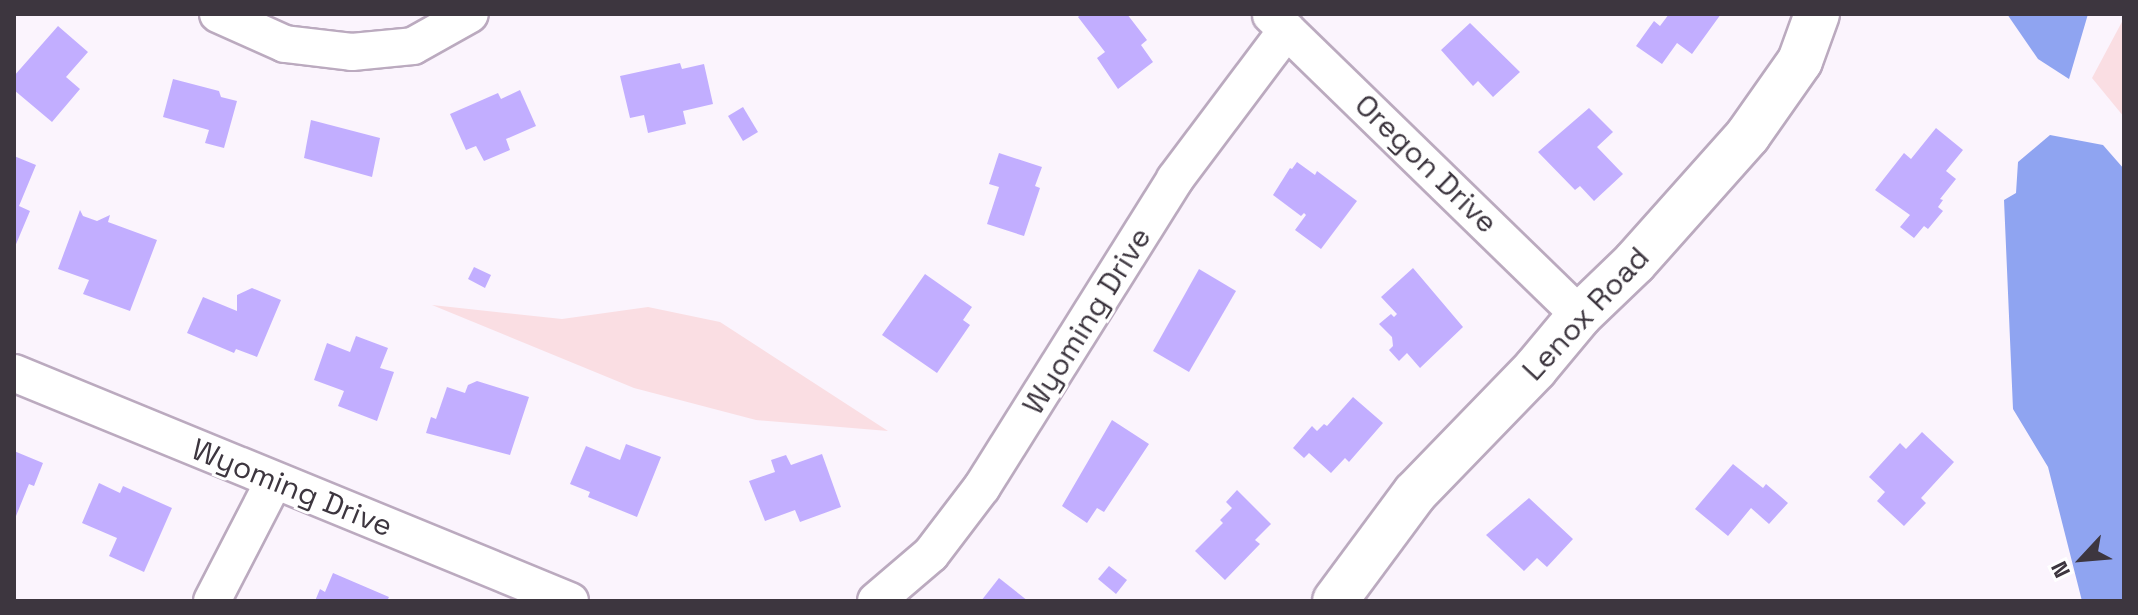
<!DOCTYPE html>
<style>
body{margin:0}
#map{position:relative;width:2138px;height:615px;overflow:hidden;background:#fbf4fd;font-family:"Space Grotesk",sans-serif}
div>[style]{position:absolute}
.green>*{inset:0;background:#fadee3}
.water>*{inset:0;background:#8fa4f1}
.building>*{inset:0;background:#c2aeff}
.roads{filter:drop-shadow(2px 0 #bbaabf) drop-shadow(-2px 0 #bbaabf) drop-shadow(0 2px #bbaabf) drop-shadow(0 -2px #bbaabf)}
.minor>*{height:36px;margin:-18px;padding:0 18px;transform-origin:18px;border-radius:18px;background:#fff}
.tertiary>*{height:44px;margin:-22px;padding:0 22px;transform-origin:22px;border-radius:22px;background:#fff}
span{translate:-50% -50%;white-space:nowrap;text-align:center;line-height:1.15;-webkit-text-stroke:6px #fff;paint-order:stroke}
.street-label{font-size:30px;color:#3d363f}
.frame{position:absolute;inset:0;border:16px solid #3d363f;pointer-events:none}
.north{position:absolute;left:2042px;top:519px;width:80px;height:80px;-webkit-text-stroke:6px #fff;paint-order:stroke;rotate:244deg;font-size:22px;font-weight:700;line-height:32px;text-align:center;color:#3d363f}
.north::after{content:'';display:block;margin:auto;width:28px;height:36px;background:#3d363f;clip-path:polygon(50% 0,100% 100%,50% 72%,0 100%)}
</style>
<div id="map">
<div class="green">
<div style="clip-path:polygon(2124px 18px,2124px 117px,2092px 78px)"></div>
<div style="clip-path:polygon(432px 305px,562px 319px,648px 307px,720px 322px,888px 431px,756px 420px,634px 388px)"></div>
</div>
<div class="water">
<div style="clip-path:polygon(2007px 14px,2088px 14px,2069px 79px,2038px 59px)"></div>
<div style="clip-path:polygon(2050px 135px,2103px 145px,2124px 169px,2124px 601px,2082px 601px,2048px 467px,2013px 409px,2004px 200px,2016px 193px,2018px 162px)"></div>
</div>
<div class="building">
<div style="clip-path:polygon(1081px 14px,1127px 14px,1147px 40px,1141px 45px,1153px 62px,1118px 89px,1097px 58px,1105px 52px,1078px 17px)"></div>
<div style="clip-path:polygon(1669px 14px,1721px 14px,1692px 54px,1677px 43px,1662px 64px,1636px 46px,1654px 21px,1660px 26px)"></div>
<div style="clip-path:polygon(1470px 23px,1520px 72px,1493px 97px,1478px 81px,1473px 86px,1441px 50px)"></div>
<div style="clip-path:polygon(58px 26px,88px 52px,66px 77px,80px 89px,52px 122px,14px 90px,14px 76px)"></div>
<div style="clip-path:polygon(680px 63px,682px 69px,704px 64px,713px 104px,683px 111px,686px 124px,648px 133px,644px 115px,630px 118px,620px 76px)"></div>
<div style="clip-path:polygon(173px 79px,219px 91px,221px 97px,237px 101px,224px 148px,205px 143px,209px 130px,163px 117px)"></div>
<div style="clip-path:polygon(520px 90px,536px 126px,506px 139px,510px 150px,484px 161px,476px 146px,466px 150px,450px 114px,498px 93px,501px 99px)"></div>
<div style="clip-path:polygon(743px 107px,758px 132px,743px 141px,728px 116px)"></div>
<div style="clip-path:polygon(1589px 108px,1613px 132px,1597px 147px,1623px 174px,1594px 201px,1580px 186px,1575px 190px,1538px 152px)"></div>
<div style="clip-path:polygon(311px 120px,380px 138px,372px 177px,304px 158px)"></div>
<div style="clip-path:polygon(1936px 128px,1963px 150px,1946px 171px,1956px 179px,1940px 199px,1943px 200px,1938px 207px,1943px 211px,1928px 229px,1924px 226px,1914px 238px,1900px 227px,1910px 215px,1875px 190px,1904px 153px,1911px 159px)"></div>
<div style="clip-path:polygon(999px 153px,1042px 167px,1035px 186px,1040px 188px,1024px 236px,987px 224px,999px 187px,989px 184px)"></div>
<div style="clip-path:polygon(14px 156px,36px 165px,19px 206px,30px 211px,14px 249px)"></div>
<div style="clip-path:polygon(1297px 162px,1315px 175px,1317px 171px,1357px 201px,1321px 249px,1295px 230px,1306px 215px,1304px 213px,1301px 216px,1273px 195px,1290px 168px,1292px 169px)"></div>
<div style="clip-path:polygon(80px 210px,83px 216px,97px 221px,110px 215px,108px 222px,157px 240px,130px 311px,83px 294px,89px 280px,58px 269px)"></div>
<div style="clip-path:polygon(474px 267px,491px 275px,485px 288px,468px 279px)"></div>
<div style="clip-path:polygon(1413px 268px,1463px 327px,1420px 368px,1407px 353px,1399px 361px,1389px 350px,1393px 346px,1392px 337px,1379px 324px,1391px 314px,1394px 317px,1397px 314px,1381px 297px)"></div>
<div style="clip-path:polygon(1199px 269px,1236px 291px,1189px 372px,1153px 351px)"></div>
<div style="clip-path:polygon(925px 274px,972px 307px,963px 320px,970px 325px,937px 373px,882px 335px)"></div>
<div style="clip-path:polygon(252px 288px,281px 300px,257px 357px,236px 349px,234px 353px,187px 333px,203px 297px,237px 311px,237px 295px)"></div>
<div style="clip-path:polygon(356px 336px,388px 348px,380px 368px,394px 372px,377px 421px,338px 406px,344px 391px,314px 380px,327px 343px,350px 352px)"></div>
<div style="clip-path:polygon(477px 381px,529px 397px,510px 455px,426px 433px,431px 417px,436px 419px,447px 387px,465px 393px,468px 385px)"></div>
<div style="clip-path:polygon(1353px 397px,1383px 423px,1349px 462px,1345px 458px,1331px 473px,1309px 453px,1304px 458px,1293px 448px,1312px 426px,1317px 431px,1324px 424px,1327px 426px)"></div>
<div style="clip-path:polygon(1112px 420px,1149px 444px,1104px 512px,1097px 508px,1087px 523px,1062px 506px)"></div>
<div style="clip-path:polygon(1922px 432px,1954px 462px,1921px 498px,1926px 503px,1904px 526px,1877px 501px,1885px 492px,1869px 477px,1900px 443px,1906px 449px)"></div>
<div style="clip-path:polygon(626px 444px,661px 457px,637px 517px,588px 497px,590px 492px,570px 484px,586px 446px,620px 460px)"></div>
<div style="clip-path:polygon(14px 451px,43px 463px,34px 486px,29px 484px,14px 521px)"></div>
<div style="clip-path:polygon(822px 454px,841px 507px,800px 522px,795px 510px,765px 521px,749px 481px,775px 472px,771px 460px,786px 455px,791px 465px)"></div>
<div style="clip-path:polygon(1733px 464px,1763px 488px,1766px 484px,1788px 503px,1769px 524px,1751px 508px,1728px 536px,1695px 509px)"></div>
<div style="clip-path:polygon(99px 483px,120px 493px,123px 486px,172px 508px,144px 572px,109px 556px,117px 538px,82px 523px)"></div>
<div style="clip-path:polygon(1237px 490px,1271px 524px,1255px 540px,1260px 544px,1225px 580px,1195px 551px,1223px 523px,1220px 520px,1232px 508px,1226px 502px)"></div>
<div style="clip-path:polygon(1529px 498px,1573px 539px,1547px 567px,1537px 558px,1524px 571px,1486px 535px)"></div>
<div style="clip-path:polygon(1109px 566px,1127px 580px,1116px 594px,1098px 579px)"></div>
<div style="clip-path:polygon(333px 573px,389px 597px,387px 601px,315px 601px,320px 589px,325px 592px)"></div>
<div style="clip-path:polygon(999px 578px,1028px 601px,981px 601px)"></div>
</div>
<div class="roads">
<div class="minor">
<div style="left:218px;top:14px;width:73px;rotate:24.1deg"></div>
<div style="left:285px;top:44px;width:67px;rotate:6.8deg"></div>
<div style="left:352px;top:52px;width:61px;rotate:-5.6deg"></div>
<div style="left:413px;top:46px;width:65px;rotate:-29.3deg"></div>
<div style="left:1271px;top:15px;width:431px;rotate:44.2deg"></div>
<div style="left:14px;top:373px;width:601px;rotate:22.3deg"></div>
<div style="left:212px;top:601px;width:135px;rotate:-62.7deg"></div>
<div style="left:876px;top:601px;width:72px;rotate:-40.5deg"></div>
<div style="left:931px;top:554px;width:84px;rotate:-52.7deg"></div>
<div style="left:982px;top:487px;width:363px;rotate:-57.9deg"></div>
<div style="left:1175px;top:179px;width:186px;rotate:-53.1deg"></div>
</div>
<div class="tertiary">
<div style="left:1335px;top:601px;width:134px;rotate:-53.5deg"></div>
<div style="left:1415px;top:493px;width:173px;rotate:-45.9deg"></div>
<div style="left:1535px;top:369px;width:70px;rotate:-50.2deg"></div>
<div style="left:1580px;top:315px;width:76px;rotate:-43.9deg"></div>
<div style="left:1635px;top:262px;width:170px;rotate:-48.3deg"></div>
<div style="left:1748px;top:135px;width:90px;rotate:-54.9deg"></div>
<div style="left:1800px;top:61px;width:50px;rotate:-70.1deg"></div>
</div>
</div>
<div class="street-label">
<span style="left:1426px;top:164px;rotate:44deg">Oregon Drive</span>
<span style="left:1586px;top:314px;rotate:-47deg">Lenox Road</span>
<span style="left:1087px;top:321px;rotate:-58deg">Wyoming Drive</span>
<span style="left:292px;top:488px;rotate:22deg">Wyoming Drive</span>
</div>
<div class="frame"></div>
<div class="north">N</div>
</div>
